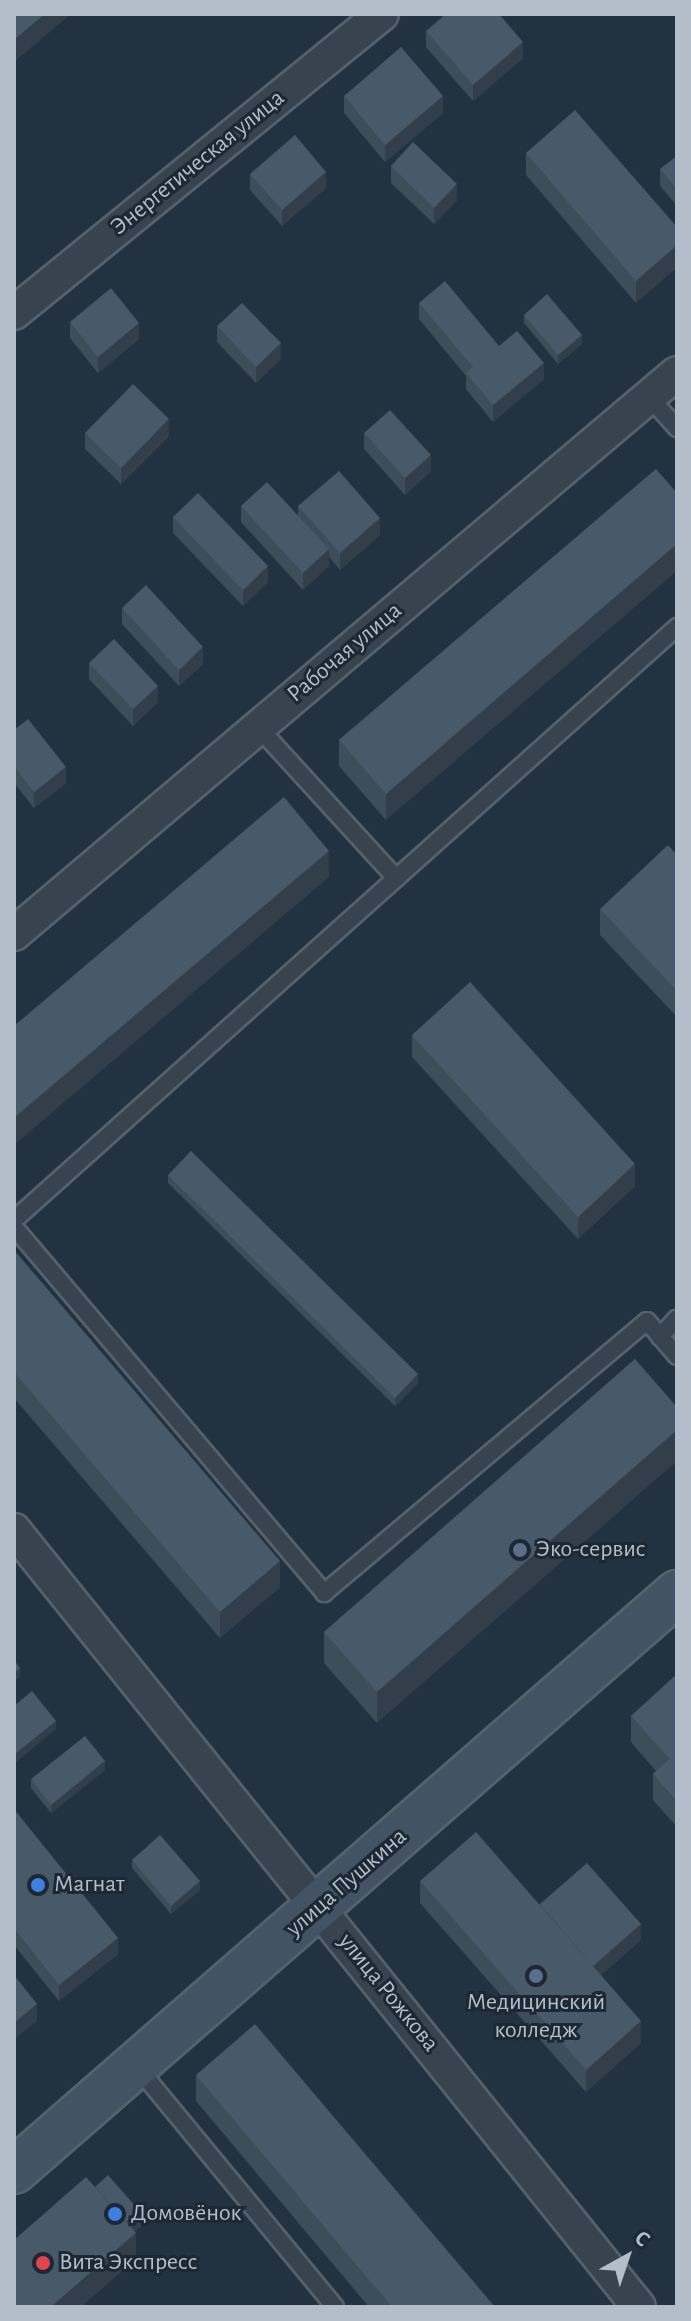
<!DOCTYPE html>
<meta charset="utf-8">
<style>
body{margin:0}
#map{position:relative;width:691px;height:2321px;overflow:hidden;background:#223240;font-family:"Alegreya Sans",sans-serif}
div>[style]{position:absolute}
.roads{filter:drop-shadow(2px 0 #55616d) drop-shadow(-2px 0 #55616d) drop-shadow(0 2px #55616d) drop-shadow(0 -2px #55616d)}
.service>*{height:16px;margin:-8px;padding:0 8px;transform-origin:8px;border-radius:8px;background:#37434f}
.minor>*{height:32px;margin:-16px;padding:0 16px;transform-origin:16px;border-radius:16px;background:#37434f}
.secondary>*{height:44px;margin:-22px;padding:0 22px;transform-origin:22px;border-radius:22px;background:#445363}
.wall>*{inset:0;background:#3e4d5a}
.shaded-wall>*{inset:0;background:#323e4a}
.building>*{inset:0;background:#485969}
.dots>*{width:22px;height:22px;translate:-50% -50%;box-sizing:border-box;border:4px solid #1c2834;border-radius:50%}
span{translate:-50% -50%;white-space:nowrap;text-align:center;line-height:1.15;-webkit-text-stroke:6px #1c2834;paint-order:stroke}
.street-label{font-size:24px;color:#b3beca}
.poi-label{font-size:24px;color:#b3beca}
.left{translate:0 -50%;text-align:left}
.frame{position:absolute;inset:0;border:16px solid #b3beca;pointer-events:none}
.north{position:absolute;left:587px;top:2217px;width:80px;height:80px;-webkit-text-stroke:6px #1c2834;paint-order:stroke;rotate:40deg;font-size:22px;font-weight:700;line-height:32px;text-align:center;color:#b3beca}
.north::after{content:'';display:block;margin:auto;width:28px;height:36px;background:#b3beca;clip-path:polygon(50% 0,100% 100%,50% 72%,0 100%)}
</style>
<div id="map">
<div class="roads">
<div class="service">
<div style="left:649px;top:397px;width:42px;rotate:47.9deg"></div>
<div style="left:258px;top:727px;width:205px;rotate:47.6deg"></div>
<div style="left:14px;top:1220px;width:890px;rotate:-41.81deg"></div>
<div style="left:14px;top:1227px;width:480px;rotate:49.7deg"></div>
<div style="left:324px;top:1593px;width:422px;rotate:-40.1deg"></div>
<div style="left:647px;top:1321px;width:46px;rotate:49.4deg"></div>
<div style="left:660px;top:1337px;width:25px;rotate:-48deg"></div>
<div style="left:138px;top:2068px;width:310px;rotate:50.5deg"></div>
</div>
<div class="minor">
<div style="left:14px;top:313px;width:474px;rotate:-39.1deg"></div>
<div style="left:14px;top:934px;width:868px;rotate:-40.24deg"></div>
<div style="left:14px;top:1530px;width:997px;rotate:51.19deg"></div>
</div>
<div class="secondary">
<div style="left:14px;top:2171px;width:880px;rotate:-41.08deg"></div>
</div>
</div>
<div class="wall">
<div style="clip-path:polygon(426px 31px,523px 58px,473px 101px,426px 47px)"></div>
<div style="clip-path:polygon(344px 96px,443px 113px,385px 162px,344px 113px)"></div>
<div style="clip-path:polygon(526px 153px,677px 227px,677px 267px,636px 303px,526px 175px)"></div>
<div style="clip-path:polygon(677px 156px,677px 206px,660px 186px,660px 169px)"></div>
<div style="clip-path:polygon(391px 166px,457px 200px,434px 224px,391px 183px)"></div>
<div style="clip-path:polygon(250px 174px,326px 188px,282px 226px,250px 190px)"></div>
<div style="clip-path:polygon(419px 303px,544px 379px,493px 422px,466px 389px,466px 376px,419px 319px)"></div>
<div style="clip-path:polygon(524px 315px,582px 344px,558px 364px,524px 323px)"></div>
<div style="clip-path:polygon(70px 322px,139px 339px,98px 373px,70px 338px)"></div>
<div style="clip-path:polygon(217px 326px,281px 359px,256px 383px,217px 342px)"></div>
<div style="clip-path:polygon(85px 433px,169px 436px,121px 484px,85px 449px)"></div>
<div style="clip-path:polygon(364px 433px,431px 471px,405px 495px,364px 449px)"></div>
<div style="clip-path:polygon(656px 469px,386px 820px,339px 766px,339px 740px)"></div>
<div style="clip-path:polygon(241px 506px,298px 516px,298px 506px,380px 535px,340px 570px,329px 557px,329px 566px,303px 590px,241px 522px)"></div>
<div style="clip-path:polygon(173px 517px,268px 582px,243px 606px,173px 533px)"></div>
<div style="clip-path:polygon(122px 608px,203px 664px,179px 686px,122px 624px)"></div>
<div style="clip-path:polygon(89px 663px,158px 702px,133px 726px,89px 679px)"></div>
<div style="clip-path:polygon(14px 730px,66px 783px,34px 808px,14px 783px)"></div>
<div style="clip-path:polygon(677px 855px,677px 1017px,600px 935px,600px 909px)"></div>
<div style="clip-path:polygon(412px 1035px,635px 1186px,578px 1239px,412px 1057px)"></div>
<div style="clip-path:polygon(168px 1175px,418px 1383px,395px 1406px,168px 1183px)"></div>
<div style="clip-path:polygon(14px 1250px,280px 1587px,220px 1638px,14px 1398px)"></div>
<div style="clip-path:polygon(635px 1359px,377px 1723px,324px 1663px,324px 1632px)"></div>
<div style="clip-path:polygon(677px 1674px,677px 1827px,653px 1800px,653px 1774px,656px 1771px,631px 1742px,631px 1716px)"></div>
<div style="clip-path:polygon(105px 1770px,51px 1813px,31px 1788px,31px 1779px)"></div>
<div style="clip-path:polygon(14px 1809px,118px 1954px,59px 2001px,14px 1945px)"></div>
<div style="clip-path:polygon(132px 1860px,200px 1890px,171px 1914px,132px 1868px)"></div>
<div style="clip-path:polygon(420px 1881px,540px 1904px,641px 1940px,601px 1975px,641px 2043px,586px 2092px,420px 1903px)"></div>
<div style="clip-path:polygon(196px 2075px,495px 2307px,369px 2307px,196px 2101px)"></div>
</div>
<div class="shaded-wall">
<div style="clip-path:polygon(45px 14px,71px 14px,14px 62px,14px 40px)"></div>
<div style="clip-path:polygon(523px 42px,523px 58px,473px 101px,473px 85px)"></div>
<div style="clip-path:polygon(443px 96px,443px 113px,385px 162px,385px 145px)"></div>
<div style="clip-path:polygon(326px 172px,326px 188px,282px 226px,282px 210px)"></div>
<div style="clip-path:polygon(457px 184px,457px 200px,434px 224px,434px 208px)"></div>
<div style="clip-path:polygon(677px 245px,677px 267px,636px 303px,636px 281px)"></div>
<div style="clip-path:polygon(139px 323px,139px 339px,98px 373px,98px 357px)"></div>
<div style="clip-path:polygon(582px 335px,582px 344px,558px 364px,558px 355px)"></div>
<div style="clip-path:polygon(281px 343px,281px 359px,256px 383px,256px 367px)"></div>
<div style="clip-path:polygon(544px 363px,544px 379px,493px 422px,493px 405px)"></div>
<div style="clip-path:polygon(169px 419px,169px 436px,121px 484px,121px 468px)"></div>
<div style="clip-path:polygon(431px 455px,431px 471px,405px 495px,405px 478px)"></div>
<div style="clip-path:polygon(380px 518px,380px 535px,340px 570px,340px 553px)"></div>
<div style="clip-path:polygon(677px 544px,677px 571px,386px 820px,386px 794px)"></div>
<div style="clip-path:polygon(329px 549px,329px 566px,303px 590px,303px 573px)"></div>
<div style="clip-path:polygon(268px 566px,268px 582px,243px 606px,243px 590px)"></div>
<div style="clip-path:polygon(203px 647px,203px 664px,179px 686px,179px 670px)"></div>
<div style="clip-path:polygon(158px 686px,158px 702px,133px 726px,133px 709px)"></div>
<div style="clip-path:polygon(66px 767px,66px 783px,34px 808px,34px 792px)"></div>
<div style="clip-path:polygon(329px 851px,329px 877px,14px 1145px,14px 1118px)"></div>
<div style="clip-path:polygon(635px 1164px,635px 1186px,578px 1239px,578px 1217px)"></div>
<div style="clip-path:polygon(418px 1374px,418px 1383px,395px 1406px,395px 1398px)"></div>
<div style="clip-path:polygon(677px 1430px,677px 1461px,377px 1723px,377px 1692px)"></div>
<div style="clip-path:polygon(280px 1561px,280px 1587px,220px 1638px,220px 1612px)"></div>
<div style="clip-path:polygon(20px 1668px,20px 1677px,14px 1682px,14px 1673px)"></div>
<div style="clip-path:polygon(56px 1721px,56px 1729px,14px 1764px,14px 1755px)"></div>
<div style="clip-path:polygon(105px 1761px,105px 1770px,51px 1813px,51px 1805px)"></div>
<div style="clip-path:polygon(200px 1881px,200px 1890px,171px 1914px,171px 1906px)"></div>
<div style="clip-path:polygon(641px 1924px,641px 1940px,591px 1984px,591px 1968px)"></div>
<div style="clip-path:polygon(118px 1938px,118px 1954px,59px 2001px,59px 1985px)"></div>
<div style="clip-path:polygon(37px 2004px,37px 2021px,14px 2039px,14px 2023px)"></div>
<div style="clip-path:polygon(641px 2021px,641px 2043px,586px 2092px,586px 2070px)"></div>
<div style="clip-path:polygon(144px 2216px,144px 2224px,122px 2243px,122px 2235px)"></div>
<div style="clip-path:polygon(136px 2233px,136px 2259px,81px 2307px,51px 2307px)"></div>
</div>
<div class="building">
<div style="clip-path:polygon(14px 14px,45px 14px,14px 40px)"></div>
<div style="clip-path:polygon(446px 14px,499px 14px,523px 42px,473px 85px,426px 31px)"></div>
<div style="clip-path:polygon(401px 47px,443px 96px,385px 145px,344px 96px)"></div>
<div style="clip-path:polygon(575px 110px,677px 227px,677px 245px,636px 281px,526px 153px)"></div>
<div style="clip-path:polygon(295px 135px,326px 172px,282px 210px,250px 174px)"></div>
<div style="clip-path:polygon(413px 142px,457px 184px,434px 208px,391px 166px)"></div>
<div style="clip-path:polygon(677px 156px,677px 189px,660px 169px)"></div>
<div style="clip-path:polygon(445px 281px,499px 346px,517px 331px,544px 363px,493px 405px,466px 373px,473px 367px,419px 303px)"></div>
<div style="clip-path:polygon(111px 288px,139px 323px,98px 357px,70px 322px)"></div>
<div style="clip-path:polygon(547px 294px,582px 335px,558px 355px,524px 315px)"></div>
<div style="clip-path:polygon(242px 303px,281px 343px,256px 367px,217px 326px)"></div>
<div style="clip-path:polygon(133px 384px,169px 419px,121px 468px,85px 433px)"></div>
<div style="clip-path:polygon(390px 410px,431px 455px,405px 478px,364px 433px)"></div>
<div style="clip-path:polygon(656px 469px,677px 493px,677px 544px,386px 794px,339px 740px)"></div>
<div style="clip-path:polygon(339px 471px,380px 518px,340px 553px,298px 506px)"></div>
<div style="clip-path:polygon(267px 482px,329px 549px,303px 573px,241px 506px)"></div>
<div style="clip-path:polygon(198px 493px,268px 566px,243px 590px,173px 517px)"></div>
<div style="clip-path:polygon(146px 585px,203px 647px,179px 670px,122px 608px)"></div>
<div style="clip-path:polygon(114px 639px,158px 686px,133px 709px,89px 663px)"></div>
<div style="clip-path:polygon(28px 719px,66px 767px,34px 792px,14px 766px,14px 730px)"></div>
<div style="clip-path:polygon(284px 797px,329px 851px,14px 1118px,14px 1026px)"></div>
<div style="clip-path:polygon(668px 845px,677px 855px,677px 991px,600px 909px)"></div>
<div style="clip-path:polygon(470px 982px,635px 1164px,578px 1217px,412px 1035px)"></div>
<div style="clip-path:polygon(191px 1151px,418px 1374px,395px 1398px,168px 1175px)"></div>
<div style="clip-path:polygon(14px 1250px,280px 1561px,220px 1612px,14px 1372px)"></div>
<div style="clip-path:polygon(635px 1359px,677px 1407px,677px 1430px,377px 1692px,324px 1632px)"></div>
<div style="clip-path:polygon(14px 1660px,20px 1668px,14px 1673px)"></div>
<div style="clip-path:polygon(677px 1674px,677px 1801px,653px 1774px,670px 1759px,631px 1716px)"></div>
<div style="clip-path:polygon(32px 1691px,56px 1721px,14px 1755px,14px 1706px)"></div>
<div style="clip-path:polygon(85px 1736px,105px 1761px,51px 1805px,31px 1779px)"></div>
<div style="clip-path:polygon(14px 1809px,118px 1938px,59px 1985px,14px 1928px)"></div>
<div style="clip-path:polygon(476px 1832px,641px 2021px,586px 2070px,420px 1881px)"></div>
<div style="clip-path:polygon(160px 1835px,200px 1881px,171px 1906px,132px 1860px)"></div>
<div style="clip-path:polygon(587px 1863px,641px 1924px,593px 1966px,540px 1904px)"></div>
<div style="clip-path:polygon(14px 1975px,37px 2004px,14px 2023px)"></div>
<div style="clip-path:polygon(255px 2024px,495px 2307px,392px 2307px,196px 2075px)"></div>
<div style="clip-path:polygon(108px 2175px,144px 2216px,131px 2227px,95px 2187px)"></div>
<div style="clip-path:polygon(86px 2177px,136px 2233px,51px 2307px,14px 2307px,14px 2240px)"></div>
</div>
<div class="dots">
<div style="left:520px;top:1550px;background:#5c6f8a"></div>
<div style="left:38px;top:1885px;background:#3f7fe0"></div>
<div style="left:536px;top:1976px;background:#5c6f8a"></div>
<div style="left:115px;top:2214px;background:#3f7fe0"></div>
<div style="left:43px;top:2263px;background:#e0444e"></div>
</div>
<div class="street-label">
<span style="left:198px;top:163px;rotate:-39deg">Энергетическая улица</span>
<span style="left:345px;top:653px;rotate:-40deg">Рабочая улица</span>
<span style="left:347px;top:1883px;rotate:-41deg">улица Пушкина</span>
<span style="left:388px;top:1993px;rotate:51deg">улица Рожкова</span>
</div>
<div class="poi-label">
<span class="left" style="left:536px;top:1550px">Эко-сервис</span>
<span class="left" style="left:54px;top:1885px">Магнат</span>
<span style="left:536px;top:2017px">Медицинский<br>колледж</span>
<span class="left" style="left:131px;top:2214px">Домовёнок</span>
<span class="left" style="left:59px;top:2263px">Вита Экспресс</span>
</div>
<div class="frame"></div>
<div class="north">С</div>
</div>
